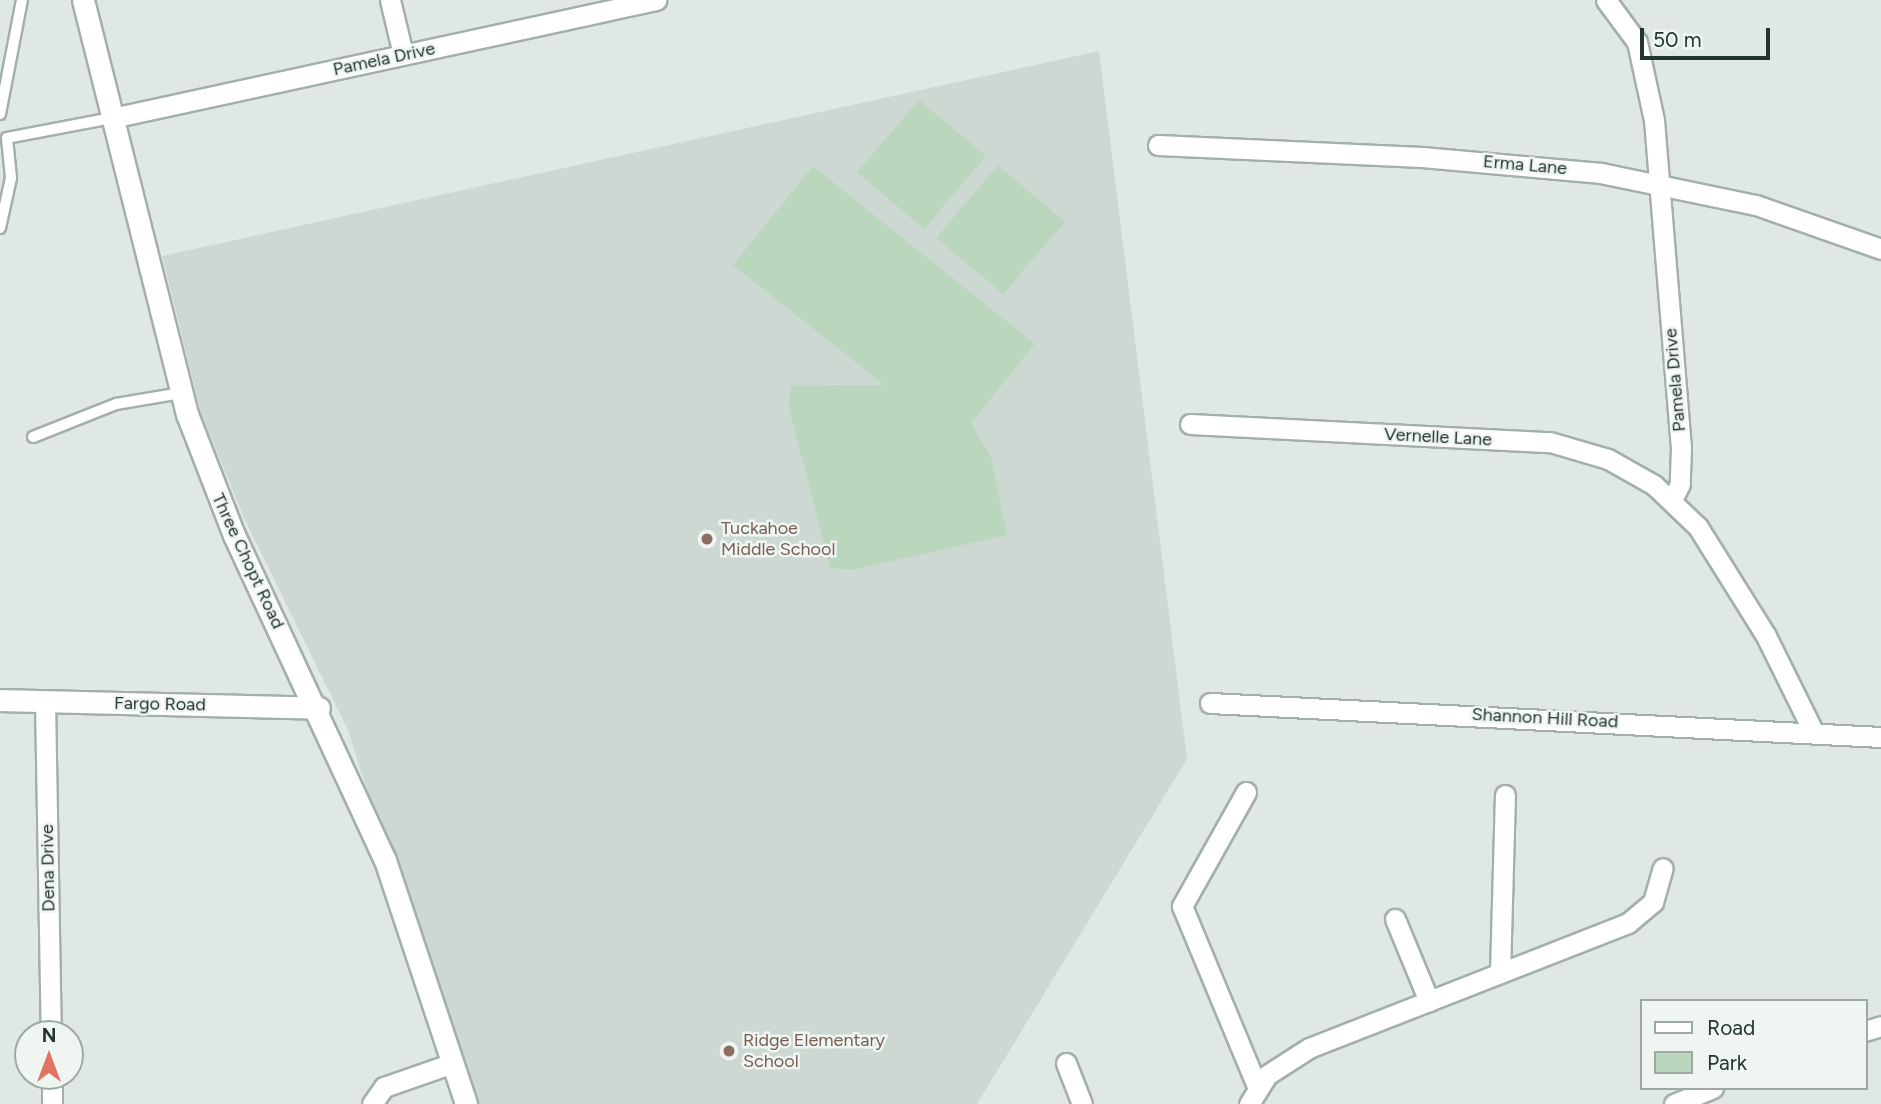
<!DOCTYPE html>
<style>
body{margin:0}
#map{position:relative;width:1881px;height:1104px;overflow:hidden;background:#dfe8e3;font-family:Figtree,sans-serif}
div>[style]{position:absolute}
.built>*{inset:0;background:#cdd8d2}
.green>*{inset:0;background:#bad7be}
.roads{filter:drop-shadow(2px 0 #a3afa9) drop-shadow(-2px 0 #a3afa9) drop-shadow(0 2px #a3afa9) drop-shadow(0 -2px #a3afa9)}
.lane>*{height:10px;margin:-5px;padding:0 5px;transform-origin:5px;border-radius:5px;background:#fff}
.street>*{height:19px;margin:-9.5px;padding:0 9.5px;transform-origin:9.5px;border-radius:9.5px;background:#fff}
.secondary>*{height:21px;margin:-10.5px;padding:0 10.5px;transform-origin:10.5px;border-radius:10.5px;background:#fff}
.dots>*{width:19px;height:19px;translate:-50% -50%;box-sizing:border-box;border:4px solid #eff5f1;border-radius:50%}
span{translate:-50% -50%;white-space:nowrap;text-align:center;line-height:1.15;-webkit-text-stroke:5px #eff5f1;paint-order:stroke}
.street-label{font-size:18px;color:#22362e}
.education-label{font-size:18px;color:#785e54}
.left{translate:0 -50%;text-align:left}
.legend{position:absolute;left:1640px;top:999px;width:228px;height:91px;box-sizing:border-box;background:#eff5f1;border:2px solid #9da9a3;margin:0;padding:9px 12px;list-style:none;font-size:21px;color:#22362e}
.legend li{display:flex;align-items:center;gap:14px;height:35px}
.legend b{width:35px;border:2px solid #9da9a3}
.north{position:absolute;left:14px;top:1020px;width:70px;height:70px;box-sizing:border-box;background:#eff5f1;border:2px solid #9da9a3;border-radius:50%;rotate:0deg;font-size:19px;font-weight:700;line-height:28px;text-align:center;color:#22362e}
.north::after{content:'';display:block;margin:auto;width:24px;height:32px;background:#e27263;clip-path:polygon(50% 0,100% 100%,50% 72%,0 100%)}
.scale{position:absolute;left:1640px;top:28px;width:130px;height:32px;box-sizing:border-box;border:4px solid #22362e;border-top:0;padding-left:9px;font-size:21px;line-height:24px;white-space:nowrap;color:#22362e;-webkit-text-stroke:5px #eff5f1;paint-order:stroke}
</style>
<div id="map">
<div class="built">
<div style="clip-path:polygon(1099px 51px,1187px 759px,977px 1104px,466px 1104px,348px 730px,245px 520px,201px 413px,162px 256px)"></div>
</div>
<div class="green">
<div style="clip-path:polygon(919px 100px,986px 156px,924px 229px,857px 172px)"></div>
<div style="clip-path:polygon(998px 165px,1065px 222px,1003px 294px,936px 238px)"></div>
<div style="clip-path:polygon(813px 166px,1035px 344px,971px 423px,991px 457px,1007px 535px,852px 570px,830px 568px,789px 407px,791px 386px,884px 385px,733px 265px)"></div>
</div>
<div class="roads">
<div class="lane">
<div style="left:0;top:114px;width:116px;rotate:-79.1deg"></div>
<div style="left:0;top:228px;width:51px;rotate:-77.6deg"></div>
<div style="left:11px;top:178px;width:40px;rotate:-95.7deg"></div>
<div style="left:7px;top:138px;width:107px;rotate:-10.8deg"></div>
<div style="left:33px;top:437px;width:89px;rotate:-21.7deg"></div>
<div style="left:116px;top:404px;width:66px;rotate:-9.6deg"></div>
</div>
<div class="street">
<div style="left:390px;top:0;width:56px;rotate:76.5deg"></div>
<div style="left:1606px;top:0;width:52px;rotate:53.6deg"></div>
<div style="left:1637px;top:42px;width:80px;rotate:77.7deg"></div>
<div style="left:1654px;top:120px;width:328px;rotate:85.3deg"></div>
<div style="left:1681px;top:447px;width:37px;rotate:92deg"></div>
<div style="left:1680px;top:484px;width:18px;rotate:117deg"></div>
<div style="left:112px;top:118px;width:557px;rotate:-12.24deg"></div>
<div style="left:1158px;top:145px;width:264px;rotate:2.6deg"></div>
<div style="left:1422px;top:157px;width:180px;rotate:5.1deg"></div>
<div style="left:1601px;top:173px;width:158px;rotate:11.7deg"></div>
<div style="left:1756px;top:205px;width:133px;rotate:19.4deg"></div>
<div style="left:1190px;top:424px;width:360px;rotate:2.9deg"></div>
<div style="left:1550px;top:442px;width:60px;rotate:16.3deg"></div>
<div style="left:1608px;top:459px;width:53px;rotate:29.5deg"></div>
<div style="left:1654px;top:485px;width:61px;rotate:43.7deg"></div>
<div style="left:1698px;top:527px;width:128px;rotate:58deg"></div>
<div style="left:1766px;top:636px;width:106px;rotate:63.7deg"></div>
<div style="left:45px;top:701px;width:333px;rotate:89deg"></div>
<div style="left:1210px;top:703px;width:672px;rotate:2.9deg"></div>
<div style="left:1246px;top:792px;width:131px;rotate:119.3deg"></div>
<div style="left:1182px;top:906px;width:198px;rotate:67.4deg"></div>
<div style="left:1395px;top:919px;width:89px;rotate:67.5deg"></div>
<div style="left:1500px;top:973px;width:178px;rotate:-88.4deg"></div>
<div style="left:1865px;top:1031px;width:17px;rotate:-17deg"></div>
<div style="left:1066px;top:1063px;width:44px;rotate:68.7deg"></div>
<div style="left:52px;top:1076px;width:28px;rotate:90deg"></div>
<div style="left:372px;top:1104px;width:21px;rotate:-55deg"></div>
<div style="left:384px;top:1087px;width:73px;rotate:-19.2deg"></div>
<div style="left:1249px;top:1104px;width:34px;rotate:-58deg"></div>
<div style="left:1267px;top:1075px;width:50px;rotate:-32.7deg"></div>
<div style="left:1309px;top:1048px;width:343px;rotate:-21.4deg"></div>
<div style="left:1628px;top:923px;width:33px;rotate:-40deg"></div>
<div style="left:1653px;top:902px;width:35px;rotate:-74deg"></div>
<div style="left:1674px;top:1104px;width:42px;rotate:-22.3deg"></div>
</div>
<div class="secondary">
<div style="left:83px;top:0;width:427px;rotate:75.9deg"></div>
<div style="left:187px;top:414px;width:130px;rotate:68.8deg"></div>
<div style="left:234px;top:535px;width:358px;rotate:65.1deg"></div>
<div style="left:385px;top:860px;width:257px;rotate:71.6deg"></div>
<div style="left:0;top:700px;width:319px;rotate:1.4deg"></div>
</div>
</div>
<div class="dots">
<div style="left:707px;top:539px;background:#8d6e63"></div>
<div style="left:729px;top:1051px;background:#8d6e63"></div>
</div>
<div class="street-label">
<span style="left:384px;top:59px;rotate:-12deg">Pamela Drive</span>
<span style="left:1525px;top:165px;rotate:5deg">Erma Lane</span>
<span style="left:1675px;top:380px;rotate:-95deg">Pamela Drive</span>
<span style="left:1438px;top:437px;rotate:3deg">Vernelle Lane</span>
<span style="left:248px;top:561px;rotate:65deg">Three Chopt Road</span>
<span style="left:160px;top:704px;rotate:1deg">Fargo Road</span>
<span style="left:1545px;top:718px;rotate:3deg">Shannon Hill Road</span>
<span style="left:48px;top:868px;rotate:-91deg">Dena Drive</span>
</div>
<div class="education-label">
<span class="left" style="left:721px;top:539px">Tuckahoe<br>Middle School</span>
<span class="left" style="left:743px;top:1051px">Ridge Elementary<br>School</span>
</div>
<ul class="legend">
<li><b style="height:9px;background:#fff"></b>Road</li>
<li><b style="height:19px;background:#bad7be"></b>Park</li>
</ul>
<div class="north">N</div>
<div class="scale">50 m</div>
</div>
